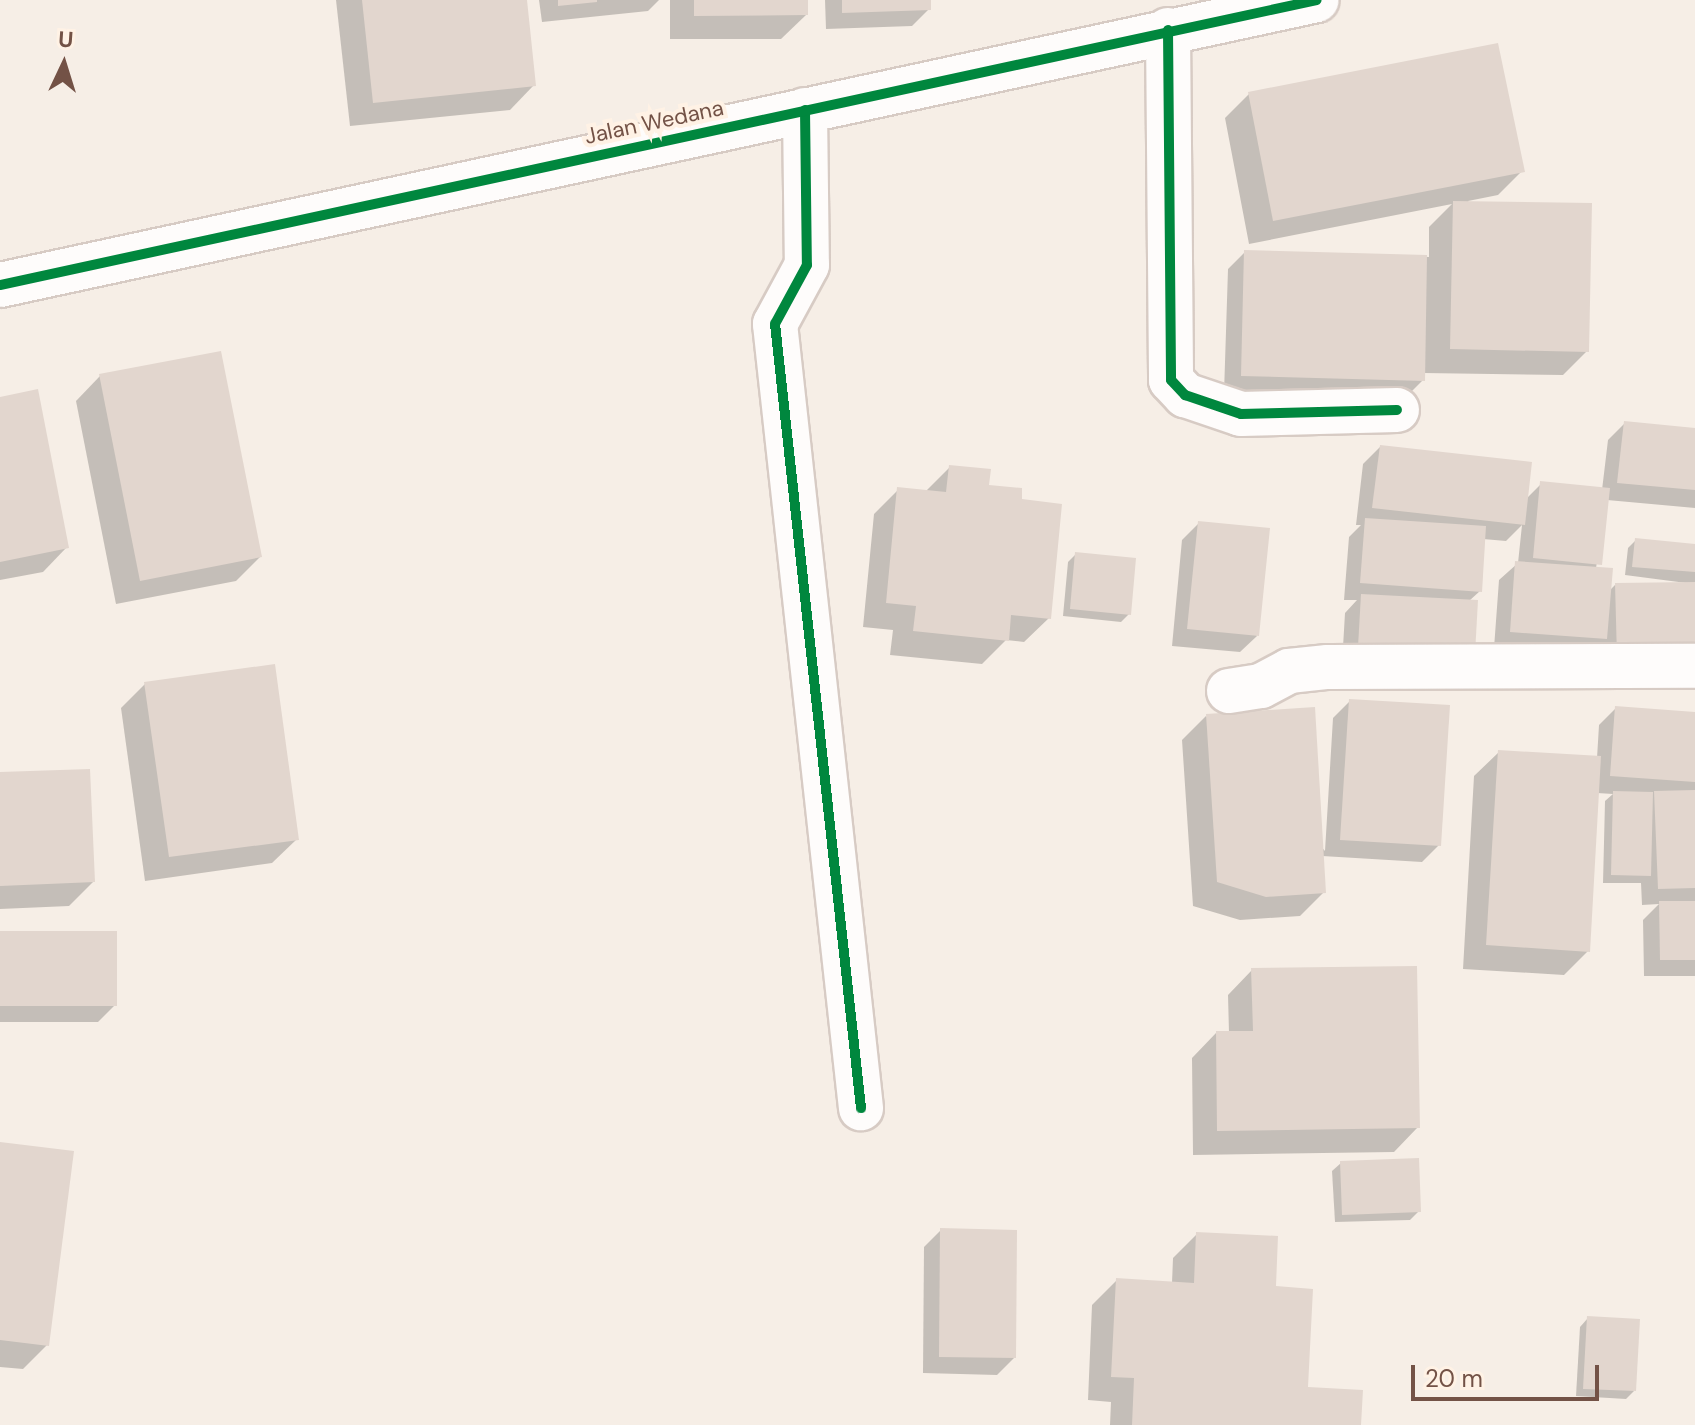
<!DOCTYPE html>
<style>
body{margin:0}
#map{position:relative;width:1695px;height:1425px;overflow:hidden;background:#f6eee6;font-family:"DM Sans",sans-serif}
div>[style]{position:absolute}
.shadow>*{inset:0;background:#0003}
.building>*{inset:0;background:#e2d6ce}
.roads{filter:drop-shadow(2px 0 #d7cbc4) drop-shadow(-2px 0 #d7cbc4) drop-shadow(0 2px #d7cbc4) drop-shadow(0 -2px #d7cbc4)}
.street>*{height:44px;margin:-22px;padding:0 22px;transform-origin:22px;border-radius:22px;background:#fefcfb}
.secondary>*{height:44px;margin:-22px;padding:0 22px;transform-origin:22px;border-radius:22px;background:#fefcfb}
.cycleway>*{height:10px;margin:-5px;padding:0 5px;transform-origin:5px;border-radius:5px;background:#00873e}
span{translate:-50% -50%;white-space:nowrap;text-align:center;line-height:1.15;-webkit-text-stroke:8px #fff2e5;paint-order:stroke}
.street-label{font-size:22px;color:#735246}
.north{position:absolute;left:24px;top:24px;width:80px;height:80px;-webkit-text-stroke:6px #fff2e5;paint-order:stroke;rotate:4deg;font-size:22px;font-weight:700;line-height:32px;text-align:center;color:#735246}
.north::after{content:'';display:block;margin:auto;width:28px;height:36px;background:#735246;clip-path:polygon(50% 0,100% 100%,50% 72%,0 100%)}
.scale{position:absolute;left:1411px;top:1365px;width:188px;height:36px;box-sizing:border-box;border:4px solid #735246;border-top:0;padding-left:10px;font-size:24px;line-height:28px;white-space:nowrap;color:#735246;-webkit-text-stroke:6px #fff2e5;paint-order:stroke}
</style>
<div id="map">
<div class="shadow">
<div style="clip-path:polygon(336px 0,525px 0,534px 85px,510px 110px,350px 126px)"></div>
<div style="clip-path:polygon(539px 0,659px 0,648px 11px,542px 22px)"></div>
<div style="clip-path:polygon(670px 0,806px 0,806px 15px,781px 39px,670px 39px)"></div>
<div style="clip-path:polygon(825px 0,929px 0,929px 9px,912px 26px,826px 29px)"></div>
<div style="clip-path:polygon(1249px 94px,1522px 171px,1498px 195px,1468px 201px,1587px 351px,1563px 375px,1423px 373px,1423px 380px,1406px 397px,1224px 393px,1228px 269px,1245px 252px,1429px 257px,1429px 227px,1452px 204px,1249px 244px,1225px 118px)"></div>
<div style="clip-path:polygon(100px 376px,260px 557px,236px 581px,116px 604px,76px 401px)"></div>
<div style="clip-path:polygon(0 399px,67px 547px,43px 572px,0 580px)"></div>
<div style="clip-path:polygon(1625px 423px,1695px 430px,1695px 508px,1607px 500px,1596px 568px,1608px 592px,1615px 585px,1694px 584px,1625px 575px,1628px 548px,1636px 540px,1695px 546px,1695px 671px,1600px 673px,1600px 643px,1588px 655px,1494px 648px,1499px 580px,1518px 563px,1522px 525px,1506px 541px,1483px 539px,1480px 591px,1469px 601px,1342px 664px,1345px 613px,1357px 600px,1344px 600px,1349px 537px,1361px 525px,1356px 525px,1363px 464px,1380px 447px,1526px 499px,1541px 484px,1602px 490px,1608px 440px)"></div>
<div style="clip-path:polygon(950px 467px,1020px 501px,1049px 618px,1024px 642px,1006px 640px,982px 664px,890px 655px,893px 630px,863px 627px,874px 514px,898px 490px,925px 492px)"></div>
<div style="clip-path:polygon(1199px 523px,1257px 636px,1240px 652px,1172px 646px,1182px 540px)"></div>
<div style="clip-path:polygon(1076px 554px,1129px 614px,1121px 622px,1063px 616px,1068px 562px)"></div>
<div style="clip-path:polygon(145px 684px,297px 839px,272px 863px,145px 881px,121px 708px)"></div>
<div style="clip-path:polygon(1350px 701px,1439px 845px,1422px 862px,1322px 856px,1324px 892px,1300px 916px,1240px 920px,1193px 906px,1182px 740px,1206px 716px,1325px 851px,1333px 718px)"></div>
<div style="clip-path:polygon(1616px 708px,1695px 714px,1695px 976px,1644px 976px,1643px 920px,1659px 904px,1642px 905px,1641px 883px,1603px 883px,1605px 801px,1613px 794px,1597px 793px,1588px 951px,1564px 975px,1463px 969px,1474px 776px,1499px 752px,1597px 758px,1599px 725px)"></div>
<div style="clip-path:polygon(0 774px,93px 882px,69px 906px,0 909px)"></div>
<div style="clip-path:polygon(0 933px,115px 1005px,98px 1022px,0 1022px)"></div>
<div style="clip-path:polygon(1252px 970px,1418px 1127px,1394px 1152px,1193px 1155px,1192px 1058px,1216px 1033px,1229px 1033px,1228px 995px)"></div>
<div style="clip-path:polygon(0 1144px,47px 1345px,23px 1369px,0 1367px)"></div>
<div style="clip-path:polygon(1341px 1163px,1419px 1211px,1410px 1220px,1335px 1222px,1332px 1171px)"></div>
<div style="clip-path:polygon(941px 1230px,1014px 1358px,997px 1375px,923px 1373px,924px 1247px)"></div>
<div style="clip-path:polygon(1197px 1234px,1274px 1288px,1306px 1389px,1359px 1425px,1110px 1425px,1111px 1402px,1088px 1400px,1092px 1305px,1117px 1280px,1172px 1283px,1173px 1258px)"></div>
<div style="clip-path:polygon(1588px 1318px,1634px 1391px,1626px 1399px,1576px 1396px,1580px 1327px)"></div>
</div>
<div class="building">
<div style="clip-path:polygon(362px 0,527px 0,536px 86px,373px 103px)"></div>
<div style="clip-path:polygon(558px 0,597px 0,597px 2px,558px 6px)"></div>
<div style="clip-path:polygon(694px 0,808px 0,808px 15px,694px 16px)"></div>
<div style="clip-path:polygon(842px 0,931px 0,931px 10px,842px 13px)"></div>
<div style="clip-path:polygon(1498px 43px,1525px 172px,1273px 221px,1248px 92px)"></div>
<div style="clip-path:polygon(1453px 201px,1592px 203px,1589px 352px,1450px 349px)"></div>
<div style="clip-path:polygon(1244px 250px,1427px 255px,1425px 381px,1241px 376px)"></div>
<div style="clip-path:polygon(221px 351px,262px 557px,140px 581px,99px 374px)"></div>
<div style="clip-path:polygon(38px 389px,69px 548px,0 562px,0 397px)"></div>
<div style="clip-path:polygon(1624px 421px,1695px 428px,1695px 490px,1617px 483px)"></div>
<div style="clip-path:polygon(1380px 445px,1532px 462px,1525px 525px,1372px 508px)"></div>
<div style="clip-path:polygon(949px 465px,991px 469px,989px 485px,1022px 488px,1022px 499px,1062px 504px,1051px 619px,1011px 615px,1009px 641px,913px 631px,916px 606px,886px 603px,897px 487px,946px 492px)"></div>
<div style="clip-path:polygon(1540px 481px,1610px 488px,1602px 565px,1533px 558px)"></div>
<div style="clip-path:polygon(1365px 518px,1486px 526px,1482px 592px,1360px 583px)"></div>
<div style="clip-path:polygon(1198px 521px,1270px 528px,1259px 636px,1187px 629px)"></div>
<div style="clip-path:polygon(1635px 538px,1695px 544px,1695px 572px,1632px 567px)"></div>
<div style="clip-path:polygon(1075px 552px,1136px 558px,1131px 615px,1070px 609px)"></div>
<div style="clip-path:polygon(1515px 561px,1613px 568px,1607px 639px,1510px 632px)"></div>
<div style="clip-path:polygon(1695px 582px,1695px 655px,1617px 657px,1615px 583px)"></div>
<div style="clip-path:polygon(1361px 594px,1478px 600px,1475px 654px,1358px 647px)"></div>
<div style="clip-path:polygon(275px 664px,299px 840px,169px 857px,144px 682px)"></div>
<div style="clip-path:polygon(1349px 699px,1450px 705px,1441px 846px,1340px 840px)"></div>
<div style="clip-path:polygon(1615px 706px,1695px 712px,1695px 782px,1610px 776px)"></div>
<div style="clip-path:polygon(1315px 707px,1326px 893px,1266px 897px,1217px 882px,1206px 714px)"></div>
<div style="clip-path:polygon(1498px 750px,1601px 756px,1590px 952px,1486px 945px)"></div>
<div style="clip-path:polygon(90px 769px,95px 882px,0 886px,0 772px)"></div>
<div style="clip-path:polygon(1695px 790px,1695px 888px,1658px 889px,1654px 791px)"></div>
<div style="clip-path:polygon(1613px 791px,1653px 792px,1651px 876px,1611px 875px)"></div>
<div style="clip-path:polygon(1659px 901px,1695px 901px,1695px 960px,1660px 960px)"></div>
<div style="clip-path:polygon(0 931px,117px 931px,117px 1006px,0 1006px)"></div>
<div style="clip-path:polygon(1417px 966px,1420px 1128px,1217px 1131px,1216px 1031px,1253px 1031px,1251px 968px)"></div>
<div style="clip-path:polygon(0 1142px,74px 1151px,49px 1346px,0 1340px)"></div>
<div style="clip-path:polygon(1419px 1158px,1421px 1212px,1342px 1215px,1340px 1161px)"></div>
<div style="clip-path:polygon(940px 1228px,1017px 1230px,1016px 1358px,939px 1357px)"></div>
<div style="clip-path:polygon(1196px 1232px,1278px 1236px,1276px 1286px,1313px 1289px,1308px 1387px,1363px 1390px,1361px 1425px,1132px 1425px,1134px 1378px,1111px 1377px,1116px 1278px,1194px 1283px)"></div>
<div style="clip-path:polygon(1587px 1316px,1640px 1319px,1636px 1391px,1583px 1389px)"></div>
</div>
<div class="roads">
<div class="street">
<div style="left:1168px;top:30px;width:350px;rotate:89.5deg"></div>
<div style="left:1171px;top:380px;width:21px;rotate:47deg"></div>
<div style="left:1185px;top:395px;width:59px;rotate:18.7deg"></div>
<div style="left:1241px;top:414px;width:156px;rotate:-1.5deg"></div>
<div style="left:805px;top:110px;width:155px;rotate:89.3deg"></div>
<div style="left:807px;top:265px;width:67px;rotate:118.5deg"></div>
<div style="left:775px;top:324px;width:789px;rotate:83.74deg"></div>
<div style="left:1229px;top:691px;width:32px;rotate:-9deg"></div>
<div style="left:1261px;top:686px;width:32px;rotate:-28deg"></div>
<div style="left:1289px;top:671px;width:39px;rotate:-6deg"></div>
<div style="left:1328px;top:667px;width:367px;rotate:-0.2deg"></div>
</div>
<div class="secondary">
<div style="left:0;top:285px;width:1347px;rotate:-12.21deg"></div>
</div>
</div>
<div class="cycleway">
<div style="left:1168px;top:30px;width:350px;rotate:89.5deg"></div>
<div style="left:1171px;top:380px;width:21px;rotate:47deg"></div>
<div style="left:1185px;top:395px;width:59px;rotate:18.7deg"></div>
<div style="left:1241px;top:414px;width:156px;rotate:-1.5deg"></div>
<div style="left:805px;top:110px;width:155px;rotate:89.3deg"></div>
<div style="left:807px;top:265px;width:67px;rotate:118.5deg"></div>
<div style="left:775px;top:324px;width:789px;rotate:83.74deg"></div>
<div style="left:0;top:285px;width:1347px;rotate:-12.21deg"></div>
</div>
<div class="street-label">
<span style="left:654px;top:122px;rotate:-12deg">Jalan Wedana</span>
</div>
<div class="north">U</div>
<div class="scale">20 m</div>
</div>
